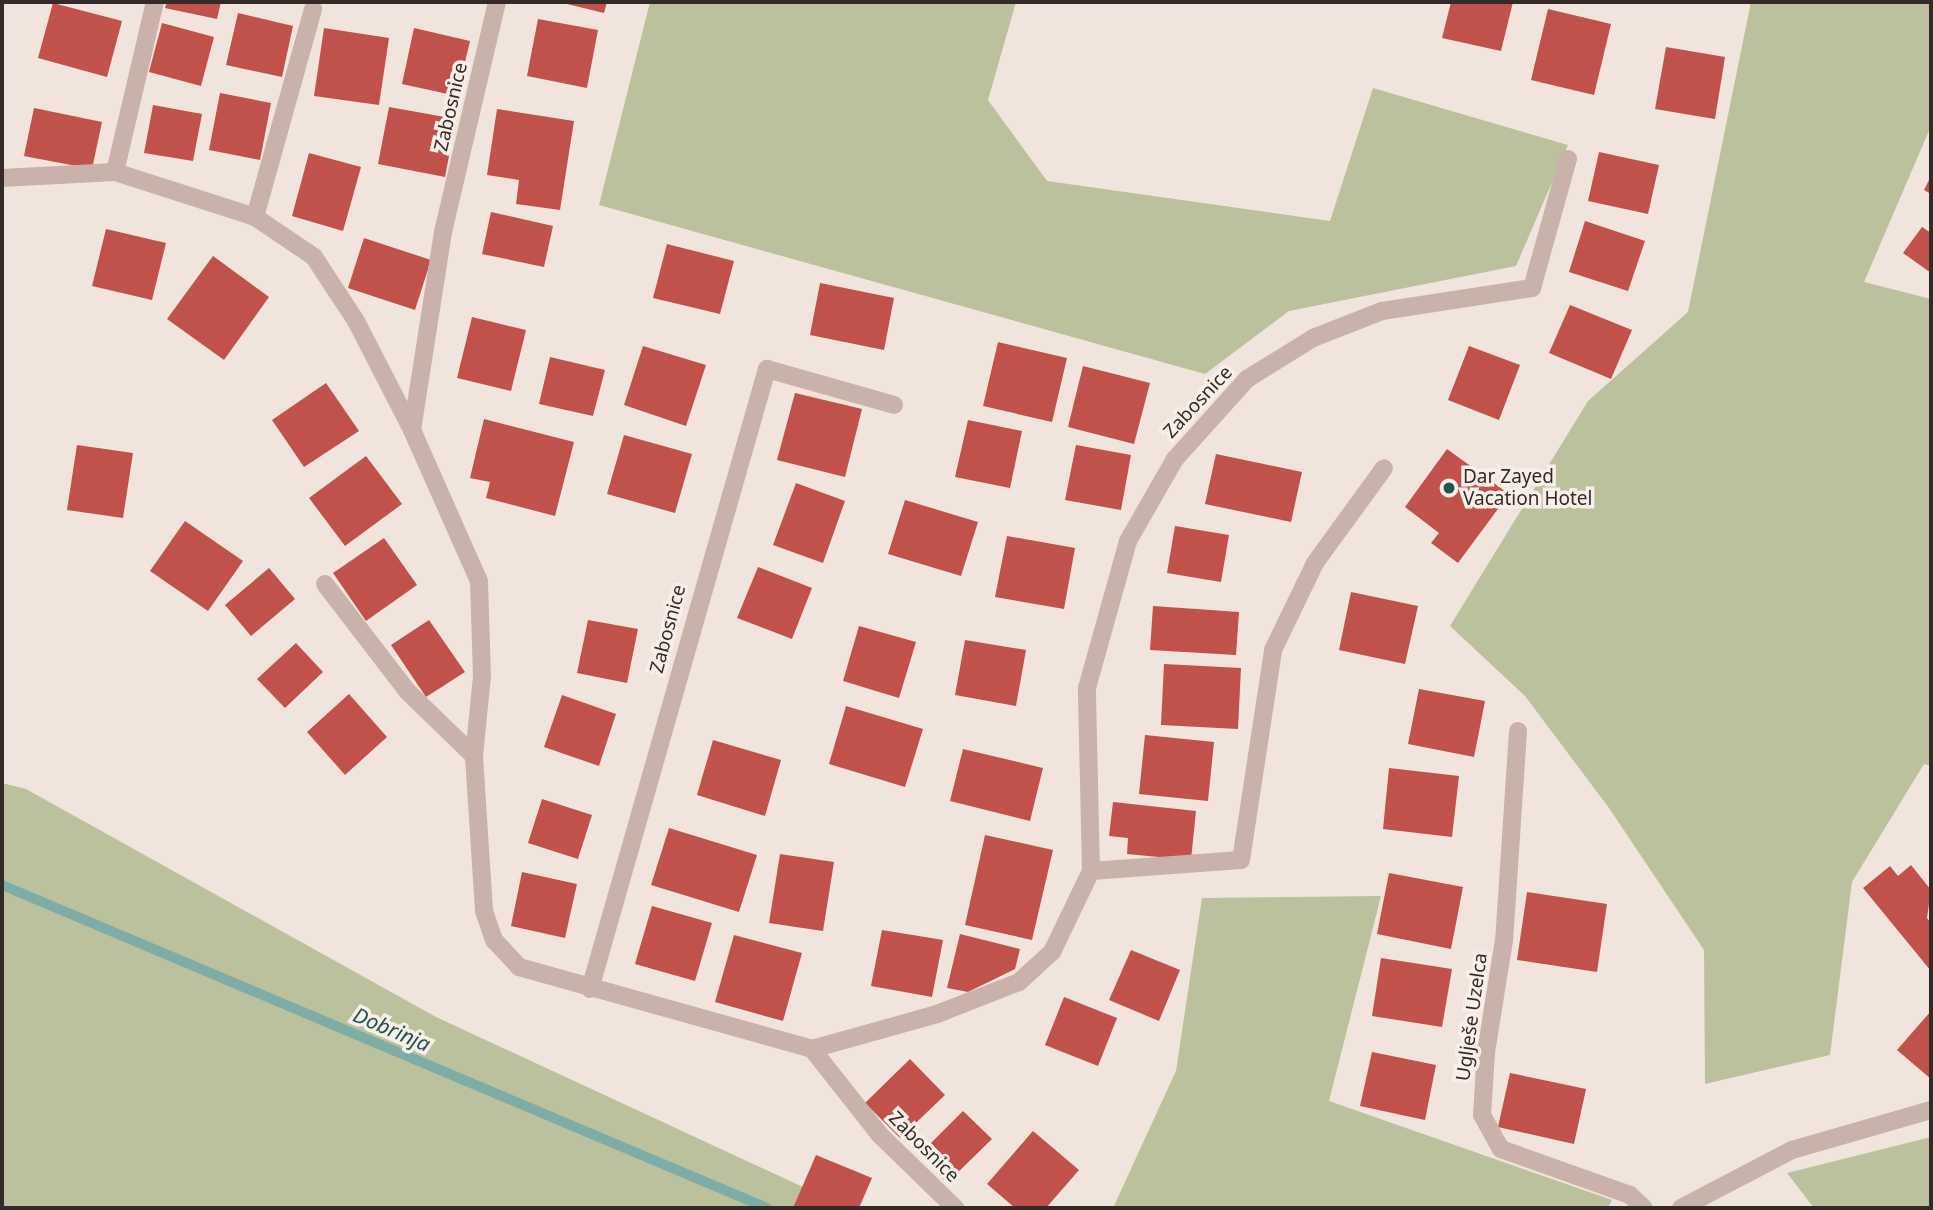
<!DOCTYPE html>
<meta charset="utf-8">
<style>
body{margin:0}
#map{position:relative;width:1933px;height:1210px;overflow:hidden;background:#f1e4dd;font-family:"Noto Sans",sans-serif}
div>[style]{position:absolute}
.green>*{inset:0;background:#bbc09d}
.stream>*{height:10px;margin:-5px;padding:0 5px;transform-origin:5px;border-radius:5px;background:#7dada6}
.building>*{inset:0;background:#c1514b}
.street>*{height:18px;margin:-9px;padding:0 9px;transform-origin:9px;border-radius:9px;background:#c9b2a9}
.dots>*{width:19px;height:19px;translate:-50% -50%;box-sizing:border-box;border:4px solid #f9efe9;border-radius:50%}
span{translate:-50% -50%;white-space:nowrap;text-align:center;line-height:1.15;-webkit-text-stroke:7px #f9efe9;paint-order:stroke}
.street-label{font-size:19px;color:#362a29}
.poi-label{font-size:19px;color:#362a29}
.left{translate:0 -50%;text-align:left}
.water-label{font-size:21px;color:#20564f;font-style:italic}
.frame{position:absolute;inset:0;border:4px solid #362a29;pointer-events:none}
</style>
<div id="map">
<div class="green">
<div style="clip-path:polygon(650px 2px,1016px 2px,988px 100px,1047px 181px,1330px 221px,1373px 88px,1568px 145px,1516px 266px,1289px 311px,1205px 374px,599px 205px)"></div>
<div style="clip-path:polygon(1751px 2px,1931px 2px,1931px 126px,1864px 282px,1931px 299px,1931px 766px,1924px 764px,1852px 882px,1830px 1055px,1705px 1084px,1704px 950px,1609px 808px,1525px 696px,1450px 626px,1588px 401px,1688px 312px)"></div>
<div style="clip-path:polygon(2px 783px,26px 789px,436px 1017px,829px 1199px,827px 1208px,2px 1208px)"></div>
<div style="clip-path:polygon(1381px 896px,1329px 1101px,1612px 1200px,1608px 1208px,1113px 1208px,1176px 1071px,1202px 898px)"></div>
<div style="clip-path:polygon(1931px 1137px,1931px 1208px,1814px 1208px,1787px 1173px)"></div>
</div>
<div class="stream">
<div style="left:2px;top:885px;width:830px;rotate:22.89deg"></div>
</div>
<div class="building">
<div style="clip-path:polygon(167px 2px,221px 2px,217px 19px,165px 8px)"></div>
<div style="clip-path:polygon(559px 2px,607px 2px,604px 13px)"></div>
<div style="clip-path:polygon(1451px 2px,1513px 2px,1501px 51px,1442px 38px)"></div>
<div style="clip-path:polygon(53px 3px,122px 21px,107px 77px,38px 58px)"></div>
<div style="clip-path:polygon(1548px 9px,1611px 24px,1594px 95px,1531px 80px)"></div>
<div style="clip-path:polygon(238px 13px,293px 26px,282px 77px,226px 65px)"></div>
<div style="clip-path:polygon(538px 19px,598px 30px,587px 88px,527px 76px)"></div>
<div style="clip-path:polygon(162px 23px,214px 37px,201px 86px,149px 72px)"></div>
<div style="clip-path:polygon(324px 28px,389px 38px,379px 105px,314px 96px)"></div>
<div style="clip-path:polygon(414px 28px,470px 41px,457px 96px,402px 84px)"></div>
<div style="clip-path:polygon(1666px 47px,1725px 57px,1715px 119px,1655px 109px)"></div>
<div style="clip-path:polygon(220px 93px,271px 103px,260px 160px,209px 150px)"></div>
<div style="clip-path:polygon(153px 105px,202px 114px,193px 161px,144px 153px)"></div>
<div style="clip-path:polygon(389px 107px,456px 119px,445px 177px,378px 164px)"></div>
<div style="clip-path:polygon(34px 108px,102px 122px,92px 169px,24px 156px)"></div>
<div style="clip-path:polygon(497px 109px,574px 121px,560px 210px,516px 204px,519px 180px,487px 175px)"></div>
<div style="clip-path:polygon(1599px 152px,1659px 165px,1648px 214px,1588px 201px)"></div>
<div style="clip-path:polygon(309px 153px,361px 167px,343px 231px,292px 216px)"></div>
<div style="clip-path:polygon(1931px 176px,1931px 194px,1924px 190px)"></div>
<div style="clip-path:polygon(491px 212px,553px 226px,544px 267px,482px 254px)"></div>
<div style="clip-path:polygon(1585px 221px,1645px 241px,1628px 291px,1569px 272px)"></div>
<div style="clip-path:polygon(1922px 227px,1931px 233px,1931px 273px,1903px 253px)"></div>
<div style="clip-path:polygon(106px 229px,166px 243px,152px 300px,92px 286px)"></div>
<div style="clip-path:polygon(364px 238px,431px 260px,415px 310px,348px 288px)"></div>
<div style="clip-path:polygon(667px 244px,734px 261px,720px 314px,653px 298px)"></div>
<div style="clip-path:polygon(213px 256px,269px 297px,224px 360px,167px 319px)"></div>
<div style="clip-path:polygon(820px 283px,894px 298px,884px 350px,810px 335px)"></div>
<div style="clip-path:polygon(1570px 305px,1632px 330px,1611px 379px,1549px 353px)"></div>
<div style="clip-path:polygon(472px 317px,526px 330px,511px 391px,457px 378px)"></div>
<div style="clip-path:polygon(998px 342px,1067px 358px,1052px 422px,983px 406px)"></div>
<div style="clip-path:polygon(643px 346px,706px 365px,686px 426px,624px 405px)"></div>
<div style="clip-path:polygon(1469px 346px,1520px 365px,1499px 420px,1448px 400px)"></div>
<div style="clip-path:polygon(550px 357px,605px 370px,593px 416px,539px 404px)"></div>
<div style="clip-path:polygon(1083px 366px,1150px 383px,1134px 444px,1068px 427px)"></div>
<div style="clip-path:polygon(326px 383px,359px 431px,304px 467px,272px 420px)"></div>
<div style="clip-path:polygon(795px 393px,862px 409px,845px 477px,777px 460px)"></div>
<div style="clip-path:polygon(484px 419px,574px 442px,555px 516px,486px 498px,490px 482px,470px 478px)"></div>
<div style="clip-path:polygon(968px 420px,1022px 431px,1010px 488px,955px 477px)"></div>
<div style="clip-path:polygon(624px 435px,692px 454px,675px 513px,607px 494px)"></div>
<div style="clip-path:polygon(77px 445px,133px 453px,123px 518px,67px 510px)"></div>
<div style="clip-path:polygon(1076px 445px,1131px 455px,1121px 510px,1065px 500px)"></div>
<div style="clip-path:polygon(1447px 449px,1509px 494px,1458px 563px,1431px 543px,1439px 533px,1405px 507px)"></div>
<div style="clip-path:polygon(1216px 454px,1302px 472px,1291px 522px,1205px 504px)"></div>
<div style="clip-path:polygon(366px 456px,402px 504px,345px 546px,309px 498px)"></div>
<div style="clip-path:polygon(796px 483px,845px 501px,823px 563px,773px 545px)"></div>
<div style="clip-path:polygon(905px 500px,978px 522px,961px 576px,888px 554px)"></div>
<div style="clip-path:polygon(185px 521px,243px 561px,208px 611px,150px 571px)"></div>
<div style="clip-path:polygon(1175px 526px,1229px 535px,1221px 582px,1167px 573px)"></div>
<div style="clip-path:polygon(1007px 536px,1075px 548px,1064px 609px,995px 597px)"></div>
<div style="clip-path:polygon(384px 538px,417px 585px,366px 621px,333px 573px)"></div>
<div style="clip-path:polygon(758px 567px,812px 588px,792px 639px,737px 618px)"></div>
<div style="clip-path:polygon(269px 568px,295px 599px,251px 636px,225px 605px)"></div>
<div style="clip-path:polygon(1351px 592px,1418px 606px,1405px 664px,1339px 650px)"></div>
<div style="clip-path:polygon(1153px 606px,1239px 612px,1236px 655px,1150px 650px)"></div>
<div style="clip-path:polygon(429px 620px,465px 672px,426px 697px,391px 645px)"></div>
<div style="clip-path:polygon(588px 620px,638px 629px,627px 683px,577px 673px)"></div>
<div style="clip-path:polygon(859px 626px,916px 642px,899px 698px,843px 681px)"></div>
<div style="clip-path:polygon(965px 640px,1026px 650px,1016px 706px,955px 695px)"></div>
<div style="clip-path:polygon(296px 643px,323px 672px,285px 708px,257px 679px)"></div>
<div style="clip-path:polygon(1164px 664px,1241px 668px,1238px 729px,1161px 725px)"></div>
<div style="clip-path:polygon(1419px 689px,1485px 701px,1474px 757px,1408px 744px)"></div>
<div style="clip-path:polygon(349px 694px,387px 737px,345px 775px,307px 732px)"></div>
<div style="clip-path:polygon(562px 695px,616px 714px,599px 766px,544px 747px)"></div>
<div style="clip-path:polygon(846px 706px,923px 729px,905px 787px,829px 764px)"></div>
<div style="clip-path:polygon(1145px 735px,1214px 742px,1208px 801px,1139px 794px)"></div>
<div style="clip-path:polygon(713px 740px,781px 760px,765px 816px,697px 795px)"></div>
<div style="clip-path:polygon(963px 749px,1043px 768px,1030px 821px,950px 801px)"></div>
<div style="clip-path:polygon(1389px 768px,1459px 776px,1452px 837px,1383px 829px)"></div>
<div style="clip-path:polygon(542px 799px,592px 815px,578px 859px,528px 843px)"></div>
<div style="clip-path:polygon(1113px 802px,1196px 811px,1191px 860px,1127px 854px,1128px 838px,1109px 836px)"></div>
<div style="clip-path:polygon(669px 828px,757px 855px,739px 912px,651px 885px)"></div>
<div style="clip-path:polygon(985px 835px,1053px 850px,1032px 940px,965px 925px)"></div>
<div style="clip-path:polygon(780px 854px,834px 862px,823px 931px,769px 923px)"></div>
<div style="clip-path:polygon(1911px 865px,1931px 890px,1927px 918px,1931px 923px,1931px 971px,1863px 888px,1890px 866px,1898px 876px)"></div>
<div style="clip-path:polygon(522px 872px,577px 884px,565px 938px,511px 926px)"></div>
<div style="clip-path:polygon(1389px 873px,1463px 887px,1451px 949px,1377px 934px)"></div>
<div style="clip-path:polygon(1527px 892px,1607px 904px,1597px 972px,1517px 960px)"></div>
<div style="clip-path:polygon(652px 906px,712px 923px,695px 981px,635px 964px)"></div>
<div style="clip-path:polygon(882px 930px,943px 940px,932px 997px,871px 986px)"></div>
<div style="clip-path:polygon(960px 934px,1020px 949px,1015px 969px,968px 992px,947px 988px)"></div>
<div style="clip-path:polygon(734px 935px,802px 953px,783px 1021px,715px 1002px)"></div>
<div style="clip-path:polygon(1131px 950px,1180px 970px,1159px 1021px,1109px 1000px)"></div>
<div style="clip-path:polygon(1381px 958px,1452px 969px,1442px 1027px,1372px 1016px)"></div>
<div style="clip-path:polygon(1064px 997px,1117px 1018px,1098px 1066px,1045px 1045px)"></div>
<div style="clip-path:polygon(1931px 1011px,1931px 1079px,1897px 1050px)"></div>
<div style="clip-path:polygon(1372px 1052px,1436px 1065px,1425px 1120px,1360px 1106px)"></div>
<div style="clip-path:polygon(910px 1059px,945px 1095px,900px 1138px,865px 1103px)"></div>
<div style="clip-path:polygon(1510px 1073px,1586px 1089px,1574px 1144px,1498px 1127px)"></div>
<div style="clip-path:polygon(963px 1111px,992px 1139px,947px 1183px,919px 1155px)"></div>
<div style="clip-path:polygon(1033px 1131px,1079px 1170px,1046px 1208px,1015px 1208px,987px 1184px)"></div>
<div style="clip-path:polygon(816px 1155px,872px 1178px,859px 1208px,793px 1208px)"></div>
</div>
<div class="street">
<div style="left:115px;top:172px;width:175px;rotate:-76.8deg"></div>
<div style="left:2px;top:178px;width:113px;rotate:-3deg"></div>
<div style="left:115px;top:172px;width:147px;rotate:17.8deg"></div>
<div style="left:255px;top:217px;width:71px;rotate:34.1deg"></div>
<div style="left:314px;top:257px;width:77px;rotate:56.7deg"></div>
<div style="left:356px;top:321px;width:123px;rotate:62.8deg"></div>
<div style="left:412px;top:430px;width:165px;rotate:66.1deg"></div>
<div style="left:479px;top:581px;width:95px;rotate:88.2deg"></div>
<div style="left:482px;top:676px;width:80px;rotate:95.7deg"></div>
<div style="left:474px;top:756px;width:155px;rotate:86.3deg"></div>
<div style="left:484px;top:911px;width:31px;rotate:71deg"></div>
<div style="left:494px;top:940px;width:37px;rotate:47deg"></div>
<div style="left:519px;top:967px;width:304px;rotate:15.6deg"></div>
<div style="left:812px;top:1049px;width:110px;rotate:51.7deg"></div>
<div style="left:880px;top:1135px;width:105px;rotate:44.2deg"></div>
<div style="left:255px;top:217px;width:216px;rotate:-74.4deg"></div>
<div style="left:412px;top:430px;width:200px;rotate:-81.1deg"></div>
<div style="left:443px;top:232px;width:236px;rotate:-76.8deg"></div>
<div style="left:325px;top:584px;width:135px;rotate:52.5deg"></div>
<div style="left:407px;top:691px;width:93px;rotate:44.1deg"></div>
<div style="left:1518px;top:731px;width:209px;rotate:93.8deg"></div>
<div style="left:1504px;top:940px;width:114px;rotate:99.1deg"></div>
<div style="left:1486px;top:1053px;width:62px;rotate:93.7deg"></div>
<div style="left:1482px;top:1115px;width:39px;rotate:61deg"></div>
<div style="left:1501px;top:1149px;width:137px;rotate:19.6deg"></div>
<div style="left:1630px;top:1195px;width:19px;rotate:43deg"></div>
<div style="left:1091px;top:871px;width:150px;rotate:-4.2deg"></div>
<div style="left:1241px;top:860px;width:212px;rotate:-81.3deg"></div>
<div style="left:1273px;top:650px;width:97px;rotate:-64.2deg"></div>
<div style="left:1315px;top:563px;width:117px;rotate:-54deg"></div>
<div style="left:590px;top:989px;width:645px;rotate:-74.07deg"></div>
<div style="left:767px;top:369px;width:132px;rotate:15.8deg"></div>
<div style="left:812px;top:1049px;width:130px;rotate:-15.6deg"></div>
<div style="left:937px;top:1014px;width:88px;rotate:-21.3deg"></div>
<div style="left:1019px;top:982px;width:45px;rotate:-42.3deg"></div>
<div style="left:1052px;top:952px;width:90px;rotate:-64.3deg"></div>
<div style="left:1091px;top:871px;width:183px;rotate:-91.3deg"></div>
<div style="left:1087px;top:688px;width:153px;rotate:-74.4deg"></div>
<div style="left:1128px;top:541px;width:95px;rotate:-60.2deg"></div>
<div style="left:1175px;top:459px;width:108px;rotate:-48deg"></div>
<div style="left:1247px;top:379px;width:78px;rotate:-31.8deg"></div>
<div style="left:1313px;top:338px;width:74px;rotate:-21.4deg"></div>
<div style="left:1382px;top:311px;width:152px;rotate:-8.7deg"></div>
<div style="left:1532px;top:288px;width:134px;rotate:-74.4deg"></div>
<div style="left:1681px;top:1208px;width:125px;rotate:-27.6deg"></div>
<div style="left:1792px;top:1150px;width:145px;rotate:-16.1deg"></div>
</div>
<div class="dots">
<div style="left:1449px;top:488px;background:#20564f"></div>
</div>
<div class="street-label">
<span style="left:451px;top:107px;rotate:-77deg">Zabosnice</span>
<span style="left:1198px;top:402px;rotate:-47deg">Zabosnice</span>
<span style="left:668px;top:629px;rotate:-75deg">Zabosnice</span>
<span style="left:1472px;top:1017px;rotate:-82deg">Uglješe Uzelca</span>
<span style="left:924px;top:1147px;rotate:45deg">Zabosnice</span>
</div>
<div class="poi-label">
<span class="left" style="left:1463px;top:488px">Dar Zayed<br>Vacation Hotel</span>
</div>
<div class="water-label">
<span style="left:392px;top:1029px;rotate:23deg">Dobrinja</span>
</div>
<div class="frame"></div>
</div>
